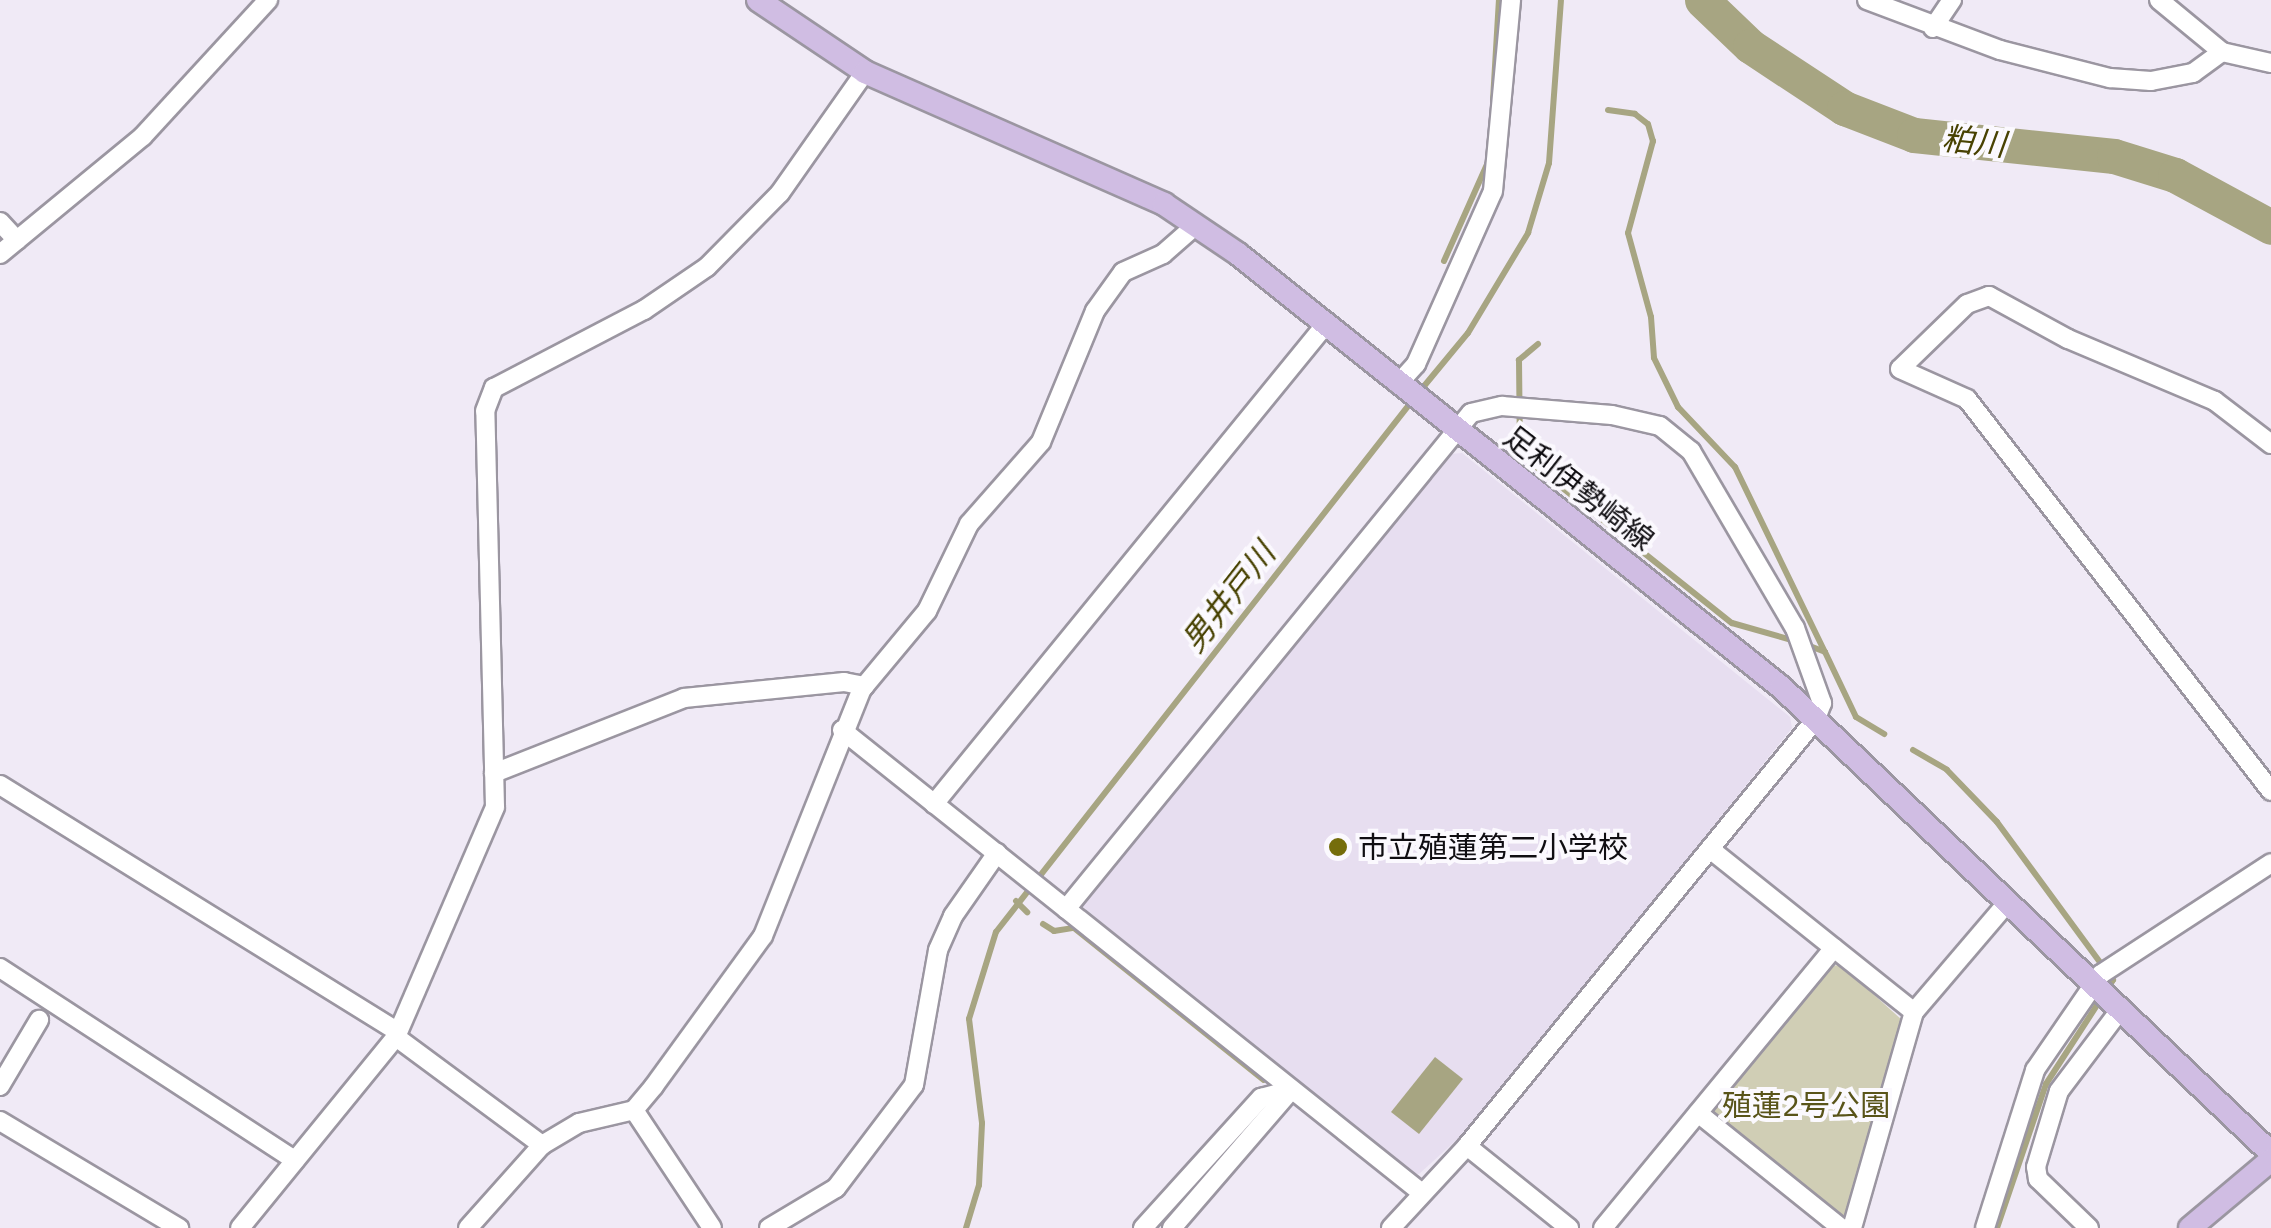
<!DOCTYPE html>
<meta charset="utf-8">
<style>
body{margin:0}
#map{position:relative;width:2271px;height:1228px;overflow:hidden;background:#f0eaf6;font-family:"IBM Plex Sans","Noto Sans JP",sans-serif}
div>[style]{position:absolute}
.built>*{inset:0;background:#e7def0}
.green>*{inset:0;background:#d0ceb5}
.water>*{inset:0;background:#a7a582}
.stream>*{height:6px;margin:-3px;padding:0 3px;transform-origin:3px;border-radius:3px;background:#a7a582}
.river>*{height:35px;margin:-17.5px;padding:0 17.5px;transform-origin:17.5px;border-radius:17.5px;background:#a7a582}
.roads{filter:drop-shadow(2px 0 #9b96a1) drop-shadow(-2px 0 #9b96a1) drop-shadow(0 2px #9b96a1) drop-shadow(0 -2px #9b96a1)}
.minor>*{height:18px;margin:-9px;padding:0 9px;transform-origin:9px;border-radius:9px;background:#fff}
.major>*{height:22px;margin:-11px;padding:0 11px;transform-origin:11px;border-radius:11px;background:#d0bde3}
.dots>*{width:28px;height:28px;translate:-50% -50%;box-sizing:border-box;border:5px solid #fbf9fe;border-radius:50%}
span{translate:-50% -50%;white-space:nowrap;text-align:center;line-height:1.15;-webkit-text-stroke:8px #fbf9fe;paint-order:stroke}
.street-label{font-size:30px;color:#100e12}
.poi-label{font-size:30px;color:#100e12}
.left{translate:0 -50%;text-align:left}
.park-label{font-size:30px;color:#595419}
.water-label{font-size:32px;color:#484202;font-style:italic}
</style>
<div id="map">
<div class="built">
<div style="clip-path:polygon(1462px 453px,1790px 717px,1792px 728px,1474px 1124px,1419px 1174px,1407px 1174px,1081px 905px,1450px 454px)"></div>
</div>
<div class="green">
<div style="clip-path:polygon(1841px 965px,1902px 1020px,1848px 1213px,1837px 1219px,1715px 1119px,1713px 1109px,1829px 966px)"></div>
</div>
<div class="water">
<div style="clip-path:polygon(1435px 1057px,1463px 1079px,1419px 1134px,1391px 1112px)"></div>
</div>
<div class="stream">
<div style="left:1493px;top:100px;width:100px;rotate:-86.6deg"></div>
<div style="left:1608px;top:110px;width:27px;rotate:8deg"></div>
<div style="left:1635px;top:114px;width:16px;rotate:38deg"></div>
<div style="left:1648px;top:124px;width:18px;rotate:74deg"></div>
<div style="left:1653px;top:141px;width:95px;rotate:105.2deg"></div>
<div style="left:1628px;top:233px;width:87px;rotate:74.7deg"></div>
<div style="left:1651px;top:317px;width:41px;rotate:85.8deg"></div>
<div style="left:1654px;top:358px;width:55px;rotate:63.9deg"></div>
<div style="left:1678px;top:407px;width:83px;rotate:46.5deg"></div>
<div style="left:1735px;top:467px;width:206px;rotate:64.1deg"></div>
<div style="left:1444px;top:261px;width:108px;rotate:-66deg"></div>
<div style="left:1538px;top:344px;width:25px;rotate:140deg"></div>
<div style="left:1519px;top:360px;width:94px;rotate:89.4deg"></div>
<div style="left:1520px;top:454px;width:271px;rotate:38.6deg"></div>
<div style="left:1732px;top:623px;width:66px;rotate:15.9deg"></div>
<div style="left:1420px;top:391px;width:75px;rotate:-50.4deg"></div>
<div style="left:1468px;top:333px;width:117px;rotate:-59deg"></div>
<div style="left:1528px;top:233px;width:73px;rotate:-73.3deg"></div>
<div style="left:1549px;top:163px;width:163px;rotate:-85.8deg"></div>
<div style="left:1807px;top:645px;width:19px;rotate:21deg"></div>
<div style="left:1825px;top:652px;width:72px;rotate:64.5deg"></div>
<div style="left:1856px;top:717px;width:33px;rotate:31deg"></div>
<div style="left:1913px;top:750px;width:39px;rotate:30deg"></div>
<div style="left:1947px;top:770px;width:72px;rotate:46.1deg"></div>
<div style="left:1997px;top:822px;width:196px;rotate:53.7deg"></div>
<div style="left:2113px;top:980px;width:9px;rotate:122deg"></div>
<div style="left:1016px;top:901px;width:16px;rotate:45deg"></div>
<div style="left:1043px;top:924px;width:13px;rotate:32deg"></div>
<div style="left:1054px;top:931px;width:20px;rotate:-9deg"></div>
<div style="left:1074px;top:928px;width:243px;rotate:38.7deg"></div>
<div style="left:1216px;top:1161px;width:67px;rotate:-48deg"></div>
<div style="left:966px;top:1228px;width:45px;rotate:-73.2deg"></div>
<div style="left:979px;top:1185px;width:62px;rotate:-87.2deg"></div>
<div style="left:982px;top:1123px;width:105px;rotate:-97.1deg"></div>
<div style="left:969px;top:1019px;width:91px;rotate:-72.8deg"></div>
<div style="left:996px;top:932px;width:675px;rotate:-51.92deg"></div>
<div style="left:1997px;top:1228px;width:152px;rotate:-71.2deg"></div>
<div style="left:2046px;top:1084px;width:101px;rotate:-57.1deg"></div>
</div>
<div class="river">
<div style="left:1702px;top:0;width:66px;rotate:43.8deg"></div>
<div style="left:1750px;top:46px;width:113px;rotate:33.4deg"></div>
<div style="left:1844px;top:108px;width:75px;rotate:21.1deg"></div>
<div style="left:1914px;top:135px;width:201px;rotate:6deg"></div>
<div style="left:2114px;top:156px;width:64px;rotate:17.3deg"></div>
<div style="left:2175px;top:175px;width:109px;rotate:28.4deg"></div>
</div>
<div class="roads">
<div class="minor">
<div style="left:1867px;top:0;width:142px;rotate:20.6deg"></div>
<div style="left:2000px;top:50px;width:114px;rotate:14.3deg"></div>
<div style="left:2110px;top:78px;width:41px;rotate:4.2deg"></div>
<div style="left:2151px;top:81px;width:43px;rotate:-10.8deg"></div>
<div style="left:2193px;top:73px;width:36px;rotate:-36deg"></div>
<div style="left:2159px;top:0;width:82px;rotate:39.5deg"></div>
<div style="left:2222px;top:52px;width:50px;rotate:12.7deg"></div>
<div style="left:1933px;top:28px;width:34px;rotate:-56deg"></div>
<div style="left:0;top:222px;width:25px;rotate:47deg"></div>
<div style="left:0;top:254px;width:185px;rotate:-39.5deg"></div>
<div style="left:143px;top:136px;width:185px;rotate:-47.4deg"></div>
<div style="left:1398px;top:384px;width:27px;rotate:-48deg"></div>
<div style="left:1416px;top:364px;width:189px;rotate:-66deg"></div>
<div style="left:1493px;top:191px;width:192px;rotate:-84.6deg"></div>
<div style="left:2271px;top:444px;width:71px;rotate:-142.5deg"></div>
<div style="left:2215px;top:401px;width:160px;rotate:-157.1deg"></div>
<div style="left:2068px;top:339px;width:90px;rotate:-151.4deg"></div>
<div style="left:1989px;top:296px;width:23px;rotate:160deg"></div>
<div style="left:1967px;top:304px;width:93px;rotate:135.9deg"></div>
<div style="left:1900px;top:369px;width:73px;rotate:24.1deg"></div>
<div style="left:1967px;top:399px;width:496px;rotate:52.2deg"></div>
<div style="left:842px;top:730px;width:742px;rotate:38.6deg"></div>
<div style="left:494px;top:773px;width:204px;rotate:-21.5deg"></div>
<div style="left:684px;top:698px;width:161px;rotate:-5.7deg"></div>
<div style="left:844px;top:682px;width:21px;rotate:11deg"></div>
<div style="left:0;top:785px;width:467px;rotate:31.8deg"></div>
<div style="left:934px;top:804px;width:620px;rotate:-50.76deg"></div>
<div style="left:1710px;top:849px;width:261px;rotate:38.6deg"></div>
<div style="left:1066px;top:909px;width:640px;rotate:-50.77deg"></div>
<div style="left:1471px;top:413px;width:32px;rotate:-13deg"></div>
<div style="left:1502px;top:406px;width:110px;rotate:4.7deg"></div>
<div style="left:1612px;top:415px;width:49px;rotate:12.9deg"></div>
<div style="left:1660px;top:426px;width:40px;rotate:39deg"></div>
<div style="left:1691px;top:451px;width:205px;rotate:59.6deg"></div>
<div style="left:1795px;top:628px;width:80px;rotate:70.2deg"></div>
<div style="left:1822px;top:703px;width:17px;rotate:111deg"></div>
<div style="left:1816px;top:719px;width:551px;rotate:129.26deg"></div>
<div style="left:1467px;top:1146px;width:112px;rotate:132.8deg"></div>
<div style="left:0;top:968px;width:352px;rotate:33.1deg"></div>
<div style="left:396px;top:1037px;width:182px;rotate:36.5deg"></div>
<div style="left:0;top:1086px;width:77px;rotate:-59.4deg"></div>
<div style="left:634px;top:1110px;width:141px;rotate:56.5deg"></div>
<div style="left:1698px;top:1113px;width:184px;rotate:38.8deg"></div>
<div style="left:0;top:1121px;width:209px;rotate:30.9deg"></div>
<div style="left:1467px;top:1146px;width:131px;rotate:38.8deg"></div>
<div style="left:240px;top:1228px;width:247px;rotate:-50.8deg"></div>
<div style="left:396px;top:1037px;width:250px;rotate:-66.7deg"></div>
<div style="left:495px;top:807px;width:396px;rotate:-91.4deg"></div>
<div style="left:485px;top:411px;width:25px;rotate:-69deg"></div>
<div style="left:494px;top:388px;width:169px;rotate:-27.5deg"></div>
<div style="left:644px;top:310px;width:76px;rotate:-34.3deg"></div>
<div style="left:707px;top:267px;width:104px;rotate:-45.4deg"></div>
<div style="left:780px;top:193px;width:148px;rotate:-54.9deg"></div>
<div style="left:468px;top:1228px;width:111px;rotate:-48.3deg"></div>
<div style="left:542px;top:1145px;width:43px;rotate:-30.7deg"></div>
<div style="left:579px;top:1123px;width:57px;rotate:-13.3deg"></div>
<div style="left:634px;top:1110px;width:31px;rotate:-50deg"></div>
<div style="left:654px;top:1086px;width:185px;rotate:-54deg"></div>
<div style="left:763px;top:936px;width:266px;rotate:-68.2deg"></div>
<div style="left:862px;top:689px;width:102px;rotate:-50.2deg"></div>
<div style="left:927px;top:611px;width:97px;rotate:-64.2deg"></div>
<div style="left:969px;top:524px;width:109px;rotate:-48.7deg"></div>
<div style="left:1041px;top:442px;width:142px;rotate:-67.6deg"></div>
<div style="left:1095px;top:311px;width:48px;rotate:-54.3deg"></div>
<div style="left:1123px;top:272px;width:44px;rotate:-24.2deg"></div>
<div style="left:1163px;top:254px;width:44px;rotate:-41.3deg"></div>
<div style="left:769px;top:1228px;width:78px;rotate:-30.8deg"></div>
<div style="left:836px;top:1188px;width:129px;rotate:-52.9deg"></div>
<div style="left:914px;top:1085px;width:137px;rotate:-79.9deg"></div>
<div style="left:938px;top:950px;width:37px;rotate:-66deg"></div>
<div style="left:953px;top:916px;width:77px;rotate:-55.1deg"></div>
<div style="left:1143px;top:1228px;width:176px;rotate:-47.8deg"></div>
<div style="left:1261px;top:1098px;width:31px;rotate:-15deg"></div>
<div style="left:1172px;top:1228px;width:182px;rotate:-49.2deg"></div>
<div style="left:1603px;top:1228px;width:363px;rotate:-50.5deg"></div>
<div style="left:1852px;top:1228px;width:225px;rotate:-74deg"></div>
<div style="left:1914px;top:1012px;width:143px;rotate:-49.5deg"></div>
<div style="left:1985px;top:1228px;width:166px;rotate:-72.4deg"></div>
<div style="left:2035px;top:1070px;width:116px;rotate:-55.5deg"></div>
<div style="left:2101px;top:974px;width:203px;rotate:-33.1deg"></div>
<div style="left:2089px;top:1228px;width:71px;rotate:-136.1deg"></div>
<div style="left:2038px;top:1179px;width:12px;rotate:-99deg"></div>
<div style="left:2036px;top:1167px;width:79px;rotate:-73.2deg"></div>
<div style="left:2059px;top:1091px;width:101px;rotate:-53deg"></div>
</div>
<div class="major">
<div style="left:758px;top:0;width:129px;rotate:33.9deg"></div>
<div style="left:865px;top:72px;width:327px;rotate:23.8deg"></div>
<div style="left:1164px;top:204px;width:89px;rotate:34deg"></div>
<div style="left:1238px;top:254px;width:695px;rotate:38.57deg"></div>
<div style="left:1781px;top:687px;width:676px;rotate:43.56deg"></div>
<div style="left:2190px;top:1228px;width:106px;rotate:-40deg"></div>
</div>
</div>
<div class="dots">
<div style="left:1338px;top:847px;background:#756d0b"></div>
</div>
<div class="street-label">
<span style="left:1579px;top:488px;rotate:38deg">足利伊勢崎線</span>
</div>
<div class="poi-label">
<span class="left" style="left:1358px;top:847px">市立殖蓮第二小学校</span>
</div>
<div class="park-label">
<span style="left:1806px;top:1105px">殖蓮2号公園</span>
</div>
<div class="water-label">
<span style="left:1974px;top:141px;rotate:6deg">粕川</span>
<span style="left:1228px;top:597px;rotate:-52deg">男井戸川</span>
</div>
</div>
